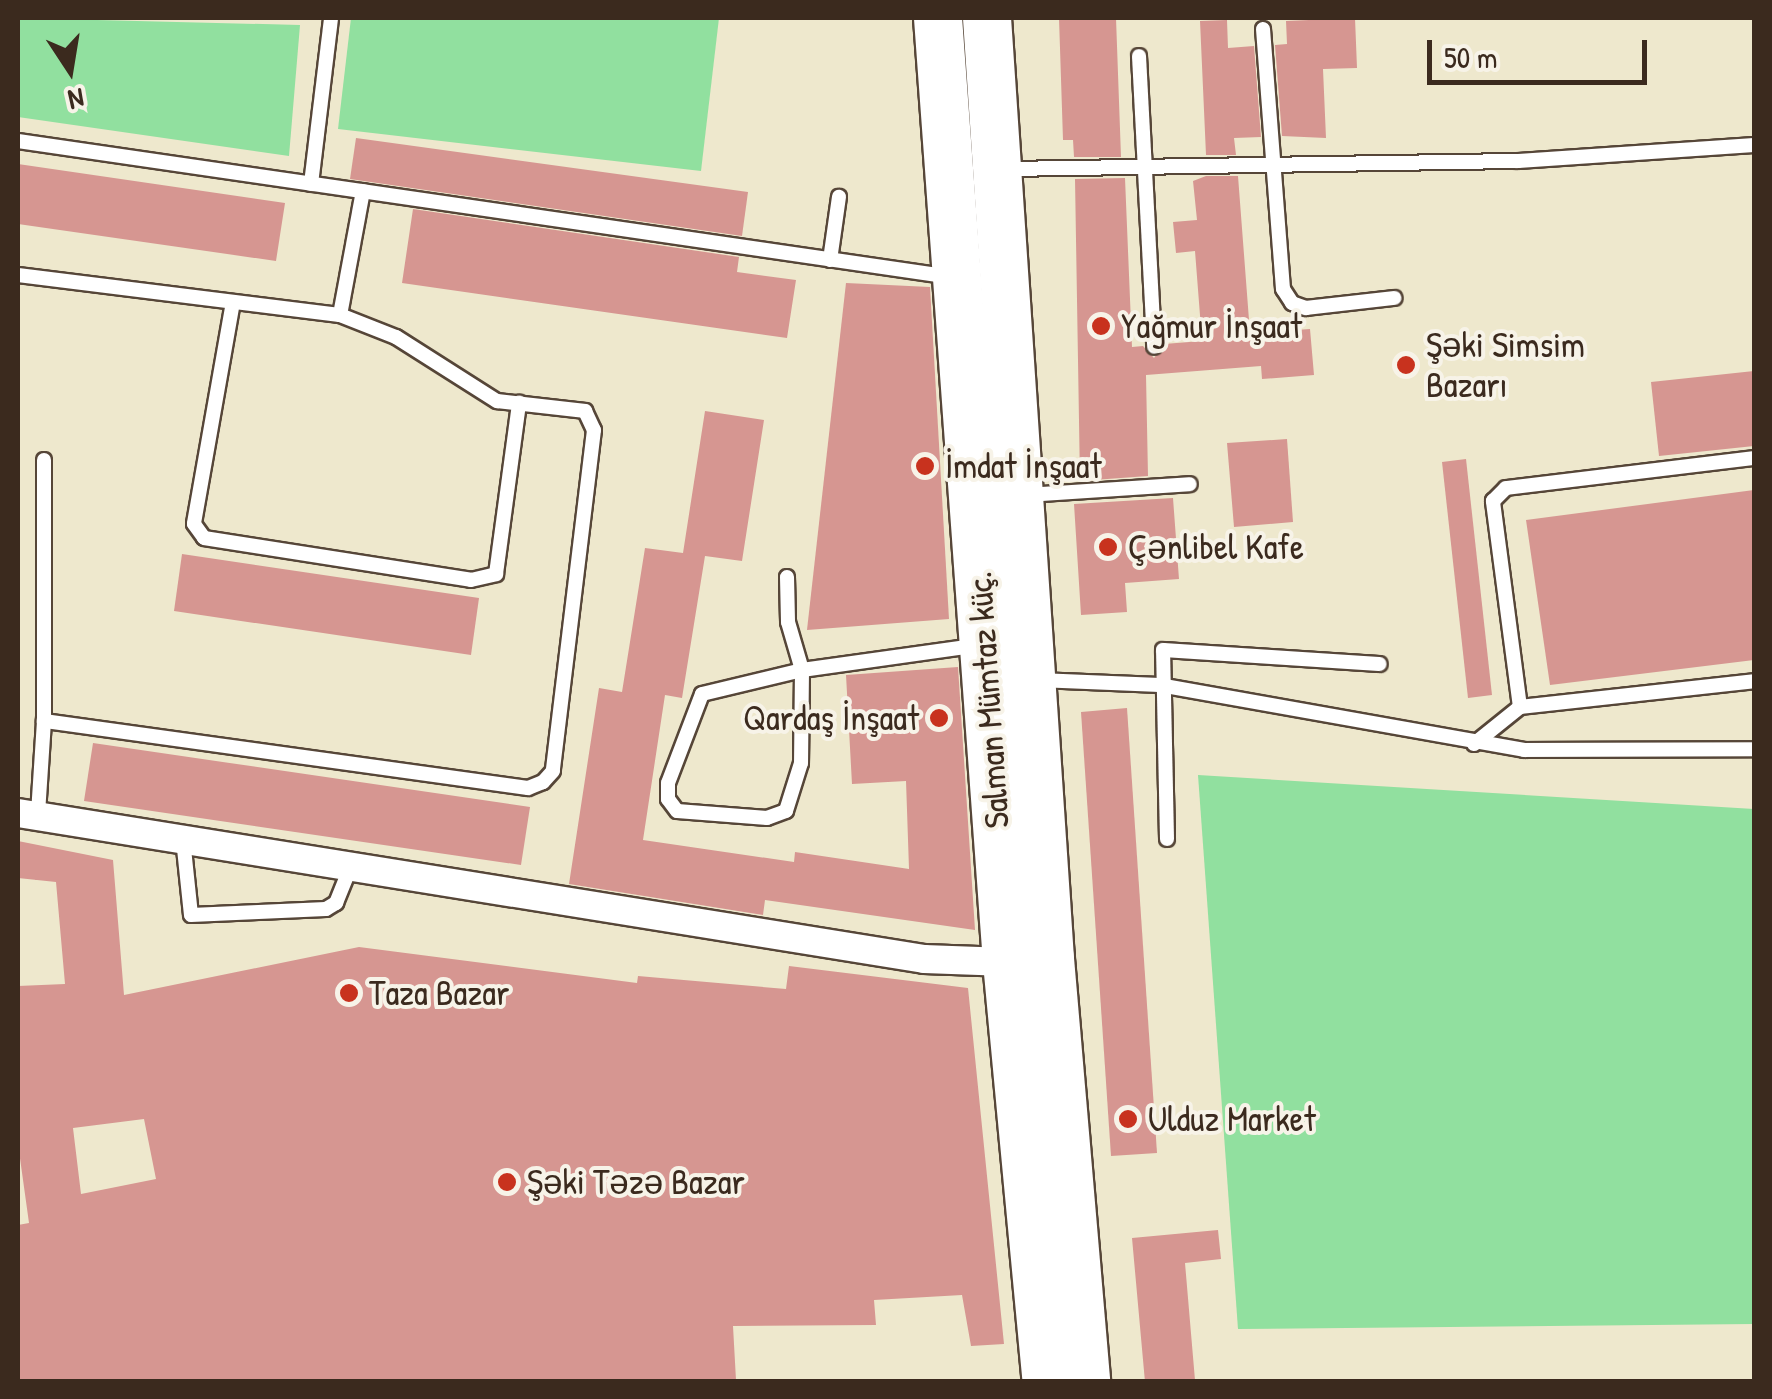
<!DOCTYPE html>
<meta charset="utf-8">
<style>
body{margin:0}
#map{position:relative;width:1772px;height:1399px;overflow:hidden;background:#eee8cd;font-family:"Patrick Hand",sans-serif}
div>[style]{position:absolute}
.green>*{inset:0;background:#91e09f}
.building>*{inset:0;background:#d69691}
.roads{filter:drop-shadow(2px 0 #564638) drop-shadow(-2px 0 #564638) drop-shadow(0 2px #564638) drop-shadow(0 -2px #564638)}
.service>*{height:14px;margin:-7px;padding:0 7px;transform-origin:7px;border-radius:7px;background:#fff}
.minor>*{height:28px;margin:-14px;padding:0 14px;transform-origin:14px;border-radius:14px;background:#fff}
.trunk>*{height:48px;margin:-24px;padding:0 24px;transform-origin:24px;border-radius:24px;background:#fff}
.dots>*{width:28px;height:28px;translate:-50% -50%;box-sizing:border-box;border:5px solid #f7f3e8;border-radius:50%}
span{translate:-50% -50%;white-space:nowrap;text-align:center;line-height:1.15;-webkit-text-stroke:8px #f7f3e8;paint-order:stroke}
.poi-label{font-size:35px;color:#3b2a1e}
.left{translate:0 -50%;text-align:left}
.right{translate:-100% -50%;text-align:right}
.street-label{font-size:35px;color:#3b2a1e}
.frame{position:absolute;inset:0;border:20px solid #3b2a1e;pointer-events:none}
.north{position:absolute;left:20px;top:20px;width:100px;height:100px;-webkit-text-stroke:8px #f7f3e8;paint-order:stroke;rotate:168deg;font-size:28px;font-weight:700;line-height:40px;text-align:center;color:#3b2a1e}
.north::after{content:'';display:block;margin:auto;width:35px;height:45px;background:#3b2a1e;clip-path:polygon(50% 0,100% 100%,50% 72%,0 100%)}
.scale{position:absolute;left:1427px;top:40px;width:220px;height:45px;box-sizing:border-box;border:5px solid #3b2a1e;border-top:0;padding-left:12px;font-size:30px;line-height:35px;white-space:nowrap;color:#3b2a1e;-webkit-text-stroke:8px #f7f3e8;paint-order:stroke}
</style>
<div id="map">
<div class="green">
<div style="clip-path:polygon(18px 18px,300px 25px,289px 156px,18px 117px)"></div>
<div style="clip-path:polygon(351px 18px,719px 18px,701px 171px,338px 129px)"></div>
<div style="clip-path:polygon(1198px 775px,1754px 809px,1754px 1324px,1238px 1329px)"></div>
</div>
<div class="building">
<div style="clip-path:polygon(1059px 18px,1116px 18px,1121px 157px,1074px 157px,1073px 140px,1063px 140px)"></div>
<div style="clip-path:polygon(1355px 18px,1357px 68px,1323px 69px,1326px 138px,1282px 136px,1275px 45px,1287px 44px,1286px 21px)"></div>
<div style="clip-path:polygon(1227px 20px,1228px 48px,1254px 46px,1261px 137px,1234px 138px,1236px 155px,1206px 155px,1200px 21px)"></div>
<div style="clip-path:polygon(356px 138px,748px 192px,742px 236px,350px 179px)"></div>
<div style="clip-path:polygon(18px 164px,285px 203px,276px 261px,18px 224px)"></div>
<div style="clip-path:polygon(1206px 176px,1238px 176px,1250px 333px,1310px 329px,1314px 375px,1262px 379px,1261px 366px,1146px 375px,1148px 476px,1080px 481px,1075px 179px,1125px 178px,1132px 347px,1143px 346px,1154px 358px,1164px 344px,1202px 341px,1195px 251px,1176px 253px,1173px 222px,1197px 220px,1193px 181px)"></div>
<div style="clip-path:polygon(413px 209px,739px 257px,737px 272px,796px 280px,787px 338px,402px 283px)"></div>
<div style="clip-path:polygon(846px 283px,930px 287px,949px 619px,807px 630px)"></div>
<div style="clip-path:polygon(1754px 371px,1754px 446px,1659px 456px,1651px 382px)"></div>
<div style="clip-path:polygon(705px 411px,764px 420px,742px 561px,705px 556px,682px 698px,665px 695px,643px 840px,794px 862px,795px 852px,909px 869px,906px 781px,852px 784px,846px 675px,958px 667px,975px 930px,765px 900px,763px 915px,569px 884px,599px 688px,622px 692px,645px 548px,683px 553px)"></div>
<div style="clip-path:polygon(1287px 439px,1293px 522px,1234px 527px,1227px 443px)"></div>
<div style="clip-path:polygon(1466px 459px,1492px 695px,1468px 698px,1442px 462px)"></div>
<div style="clip-path:polygon(1754px 490px,1754px 660px,1550px 685px,1526px 520px)"></div>
<div style="clip-path:polygon(1173px 498px,1179px 579px,1125px 583px,1127px 612px,1081px 615px,1074px 504px)"></div>
<div style="clip-path:polygon(182px 554px,479px 598px,471px 655px,174px 611px)"></div>
<div style="clip-path:polygon(1127px 708px,1157px 1153px,1111px 1156px,1081px 712px)"></div>
<div style="clip-path:polygon(93px 743px,530px 807px,521px 865px,84px 801px)"></div>
<div style="clip-path:polygon(evenodd,18px 841px,113px 860px,124px 995px,359px 947px,637px 983px,638px 976px,786px 989px,789px 966px,968px 988px,1004px 1344px,971px 1346px,962px 1295px,874px 1300px,876px 1325px,733px 1326px,736px 1380px,18px 1382px,18px 1225px,29px 1223px,18px 1144px,18px 986px,65px 984px,56px 882px,18px 878px,18px 841px,144px 1119px,156px 1179px,81px 1194px,73px 1128px,144px 1119px)"></div>
<div style="clip-path:polygon(1218px 1230px,1221px 1259px,1185px 1263px,1195px 1380px,1145px 1382px,1132px 1238px)"></div>
</div>
<div class="roads">
<div class="service">
<div style="left:1263px;top:29px;width:261px;rotate:85.6deg"></div>
<div style="left:1283px;top:289px;width:17px;rotate:57deg"></div>
<div style="left:1292px;top:303px;width:15px;rotate:20deg"></div>
<div style="left:1306px;top:308px;width:89px;rotate:-6.5deg"></div>
<div style="left:1139px;top:56px;width:291px;rotate:87deg"></div>
<div style="left:18px;top:141px;width:943px;rotate:8.29deg"></div>
<div style="left:1006px;top:169px;width:512px;rotate:-0.9deg"></div>
<div style="left:1518px;top:161px;width:237px;rotate:-3.9deg"></div>
<div style="left:311px;top:184px;width:167px;rotate:-83.1deg"></div>
<div style="left:830px;top:260px;width:64px;rotate:-81.9deg"></div>
<div style="left:18px;top:275px;width:324px;rotate:7.1deg"></div>
<div style="left:340px;top:315px;width:60px;rotate:21.4deg"></div>
<div style="left:396px;top:337px;width:120px;rotate:32.4deg"></div>
<div style="left:497px;top:401px;width:89px;rotate:6.5deg"></div>
<div style="left:585px;top:411px;width:21px;rotate:65deg"></div>
<div style="left:594px;top:430px;width:343px;rotate:96.9deg"></div>
<div style="left:553px;top:771px;width:15px;rotate:132deg"></div>
<div style="left:543px;top:782px;width:16px;rotate:158deg"></div>
<div style="left:528px;top:788px;width:489px;rotate:-172.1deg"></div>
<div style="left:44px;top:721px;width:94px;rotate:93.7deg"></div>
<div style="left:233px;top:302px;width:225px;rotate:100deg"></div>
<div style="left:194px;top:524px;width:17px;rotate:54deg"></div>
<div style="left:204px;top:538px;width:270px;rotate:8.9deg"></div>
<div style="left:471px;top:580px;width:26px;rotate:-13deg"></div>
<div style="left:496px;top:574px;width:173px;rotate:-82.3deg"></div>
<div style="left:340px;top:315px;width:126px;rotate:-79.5deg"></div>
<div style="left:1026px;top:495px;width:164px;rotate:-3.8deg"></div>
<div style="left:787px;top:577px;width:45px;rotate:88.7deg"></div>
<div style="left:788px;top:622px;width:50px;rotate:73.7deg"></div>
<div style="left:802px;top:670px;width:179px;rotate:-8deg"></div>
<div style="left:802px;top:670px;width:93px;rotate:90.6deg"></div>
<div style="left:801px;top:763px;width:50px;rotate:107.4deg"></div>
<div style="left:786px;top:811px;width:20px;rotate:160deg"></div>
<div style="left:767px;top:818px;width:90px;rotate:-175.6deg"></div>
<div style="left:677px;top:811px;width:15px;rotate:-127deg"></div>
<div style="left:668px;top:799px;width:16px;rotate:-90deg"></div>
<div style="left:668px;top:783px;width:95px;rotate:-69.1deg"></div>
<div style="left:702px;top:694px;width:103px;rotate:-13.5deg"></div>
<div style="left:1038px;top:680px;width:122px;rotate:2.3deg"></div>
<div style="left:1160px;top:685px;width:370px;rotate:10.1deg"></div>
<div style="left:1524px;top:750px;width:230px;rotate:-0.2deg"></div>
<div style="left:1520px;top:707px;width:208px;rotate:-97.5deg"></div>
<div style="left:1493px;top:501px;width:18px;rotate:-45deg"></div>
<div style="left:1506px;top:488px;width:250px;rotate:-6.9deg"></div>
<div style="left:44px;top:721px;width:261px;rotate:-90deg"></div>
<div style="left:1474px;top:744px;width:59px;rotate:-38.8deg"></div>
<div style="left:1520px;top:707px;width:235px;rotate:-6.3deg"></div>
<div style="left:183px;top:839px;width:76px;rotate:84deg"></div>
<div style="left:191px;top:915px;width:135px;rotate:-2.5deg"></div>
<div style="left:326px;top:909px;width:12px;rotate:-31deg"></div>
<div style="left:336px;top:903px;width:40px;rotate:-68deg"></div>
<div style="left:1167px;top:839px;width:189px;rotate:-91.2deg"></div>
<div style="left:1163px;top:650px;width:217px;rotate:3.7deg"></div>
</div>
<div class="minor">
<div style="left:18px;top:813px;width:918px;rotate:9.15deg"></div>
<div style="left:924px;top:959px;width:83px;rotate:2.1deg"></div>
</div>
<div class="trunk">
<div style="left:938px;top:18px;width:947px;rotate:85.82deg"></div>
<div style="left:1007px;top:962px;width:422px;rotate:84.6deg"></div>
<div style="left:987px;top:18px;width:943px;rotate:86.17deg"></div>
<div style="left:1050px;top:959px;width:425px;rotate:85.1deg"></div>
</div>
</div>
<div class="dots">
<div style="left:1101px;top:326px;background:#c8321e"></div>
<div style="left:1406px;top:365px;background:#c8321e"></div>
<div style="left:925px;top:466px;background:#c8321e"></div>
<div style="left:1108px;top:547px;background:#c8321e"></div>
<div style="left:939px;top:718px;background:#c8321e"></div>
<div style="left:349px;top:993px;background:#c8321e"></div>
<div style="left:1128px;top:1119px;background:#c8321e"></div>
<div style="left:507px;top:1182px;background:#c8321e"></div>
</div>
<div class="poi-label">
<span class="left" style="left:1121px;top:326px">Yağmur İnşaat</span>
<span class="left" style="left:1426px;top:365px">Şəki Simsim<br>Bazarı</span>
<span class="left" style="left:945px;top:466px">İmdat İnşaat</span>
<span class="left" style="left:1128px;top:547px">Çənlibel Kafe</span>
<span class="right" style="left:919px;top:718px">Qardaş İnşaat</span>
<span class="left" style="left:369px;top:993px">Taza Bazar</span>
<span class="left" style="left:1148px;top:1119px">Ulduz Market</span>
<span class="left" style="left:527px;top:1182px">Şəki Təzə Bazar</span>
</div>
<div class="street-label">
<span style="left:988px;top:700px;rotate:-94deg">Salman Mümtaz küç.</span>
</div>
<div class="frame"></div>
<div class="north">N</div>
<div class="scale">50 m</div>
</div>
